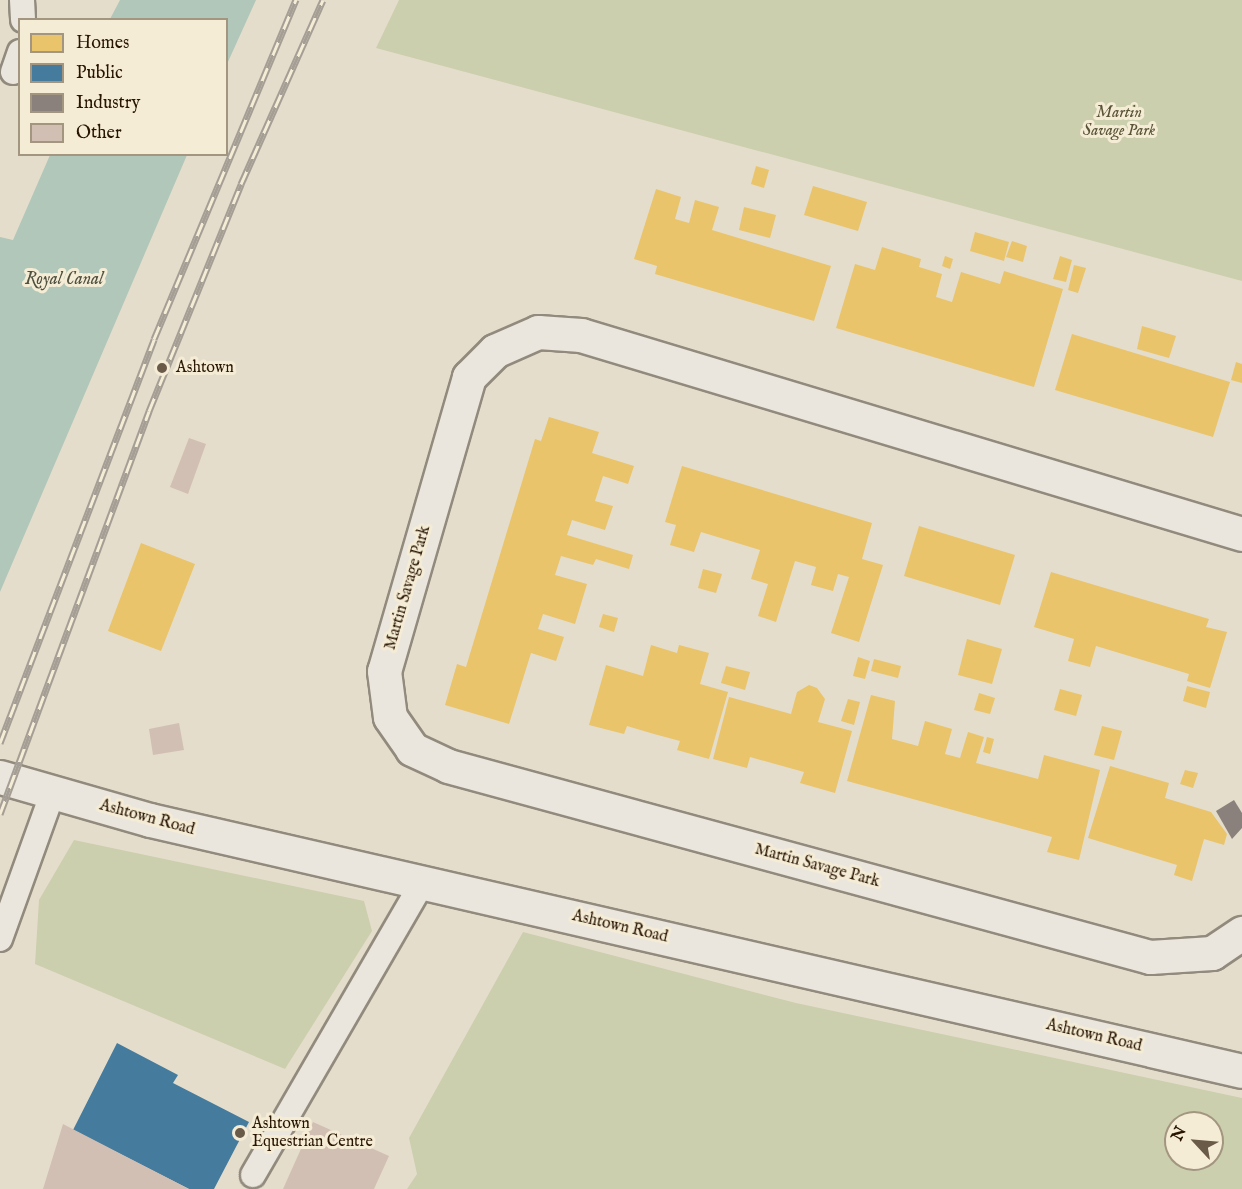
<!DOCTYPE html>
<style>
body{margin:0}
#map{position:relative;width:1242px;height:1189px;overflow:hidden;background:#e5ddcb;font-family:"IM FELL English",serif}
div>[style]{position:absolute}
.green>*{inset:0;background:#cbcfad}
.water>*{inset:0;background:#b0c7b9}
.homes>*{inset:0;background:#e9c46a}
.public>*{inset:0;background:#457b9d}
.industry>*{inset:0;background:#8a817c}
.building>*{inset:0;background:#d1bfb3}
.roads{filter:drop-shadow(2px 0 #918a7d) drop-shadow(-2px 0 #918a7d) drop-shadow(0 2px #918a7d) drop-shadow(0 -2px #918a7d)}
.lane>*{height:24px;margin:-12px;padding:0 12px;transform-origin:12px;border-radius:12px;background:#eae6dd}
.street>*{height:33px;margin:-16.5px;padding:0 16.5px;transform-origin:16.5px;border-radius:16.5px;background:#eae6dd}
.secondary>*{height:33px;margin:-16.5px;padding:0 16.5px;transform-origin:16.5px;border-radius:16.5px;background:#eae6dd}
.rail>*{height:7px;margin-top:-3.5px;transform-origin:0;background:repeating-linear-gradient(90deg,#f5ecd6 0 14px,#a49e95 0 28px);box-sizing:border-box;border-block:2px solid #a49e95}
.dots>*{width:16px;height:16px;translate:-50% -50%;box-sizing:border-box;border:3px solid #f5ecd6;border-radius:50%}
span{translate:-50% -50%;white-space:nowrap;text-align:center;line-height:1.15;-webkit-text-stroke:6px #f5ecd6;paint-order:stroke}
.park-label{font-size:16px;color:#595235;font-style:italic}
.poi-label{font-size:16px;color:#271401}
.left{translate:0 -50%;text-align:left}
.street-label{font-size:16px;color:#271401}
.water-label{font-size:18px;color:#4f503f;font-style:italic}
.legend{position:absolute;left:18px;top:18px;width:210px;height:138px;box-sizing:border-box;background:#f5ecd6;border:2px solid #a39681;margin:0;padding:8px 10px;list-style:none;font-size:18px;color:#271401}
.legend li{display:flex;align-items:center;gap:12px;height:30px}
.legend b{width:30px;border:2px solid #a39681}
.north{position:absolute;left:1164px;top:1111px;width:60px;height:60px;box-sizing:border-box;background:#f5ecd6;border:2px solid #a39681;border-radius:50%;rotate:296deg;font-size:16px;font-weight:700;line-height:24px;text-align:center;color:#271401}
.north::after{content:'';display:block;margin:auto;width:21px;height:27px;background:#6a5a48;clip-path:polygon(50% 0,100% 100%,50% 72%,0 100%)}
</style>
<div id="map">
<div class="green">
<div style="clip-path:polygon(399px 0,1242px 0,1242px 281px,376px 48px)"></div>
<div style="clip-path:polygon(74px 840px,364px 901px,372px 931px,285px 1069px,35px 964px,39px 900px)"></div>
<div style="clip-path:polygon(evenodd,523px 932px,796px 1003px,1242px 1098px,1242px 1189px,407px 1189px,417px 1174px,409px 1138px,523px 932px,1176px 1123px,1212px 1123px,1212px 1159px,1176px 1159px,1176px 1123px)"></div>
</div>
<div class="water">
<div style="clip-path:polygon(120px 0,256px 0,227px 64px,226px 20px,110px 19px)"></div>
<div style="clip-path:polygon(50px 155px,187px 155px,0 592px,0 237px,13px 240px)"></div>
</div>
<div class="homes">
<div style="clip-path:polygon(756px 166px,769px 170px,764px 188px,751px 184px)"></div>
<div style="clip-path:polygon(813px 186px,867px 202px,858px 231px,804px 215px)"></div>
<div style="clip-path:polygon(656px 189px,681px 197px,675px 219px,689px 223px,695px 200px,719px 207px,712px 230px,831px 266px,814px 321px,655px 274px,657px 266px,634px 259px)"></div>
<div style="clip-path:polygon(744px 207px,776px 215px,770px 238px,739px 230px)"></div>
<div style="clip-path:polygon(975px 232px,1009px 242px,1004px 261px,970px 251px)"></div>
<div style="clip-path:polygon(1012px 241px,1027px 246px,1023px 262px,1006px 257px)"></div>
<div style="clip-path:polygon(882px 247px,921px 259px,919px 267px,942px 274px,936px 297px,952px 302px,961px 272px,1000px 284px,1004px 271px,1063px 289px,1034px 387px,836px 328px,855px 264px,875px 270px)"></div>
<div style="clip-path:polygon(945px 256px,953px 259px,950px 269px,942px 266px)"></div>
<div style="clip-path:polygon(1060px 256px,1072px 260px,1066px 282px,1053px 279px)"></div>
<div style="clip-path:polygon(1074px 265px,1086px 268px,1078px 293px,1068px 290px)"></div>
<div style="clip-path:polygon(1142px 326px,1176px 336px,1169px 358px,1137px 349px)"></div>
<div style="clip-path:polygon(1072px 334px,1230px 382px,1213px 437px,1055px 390px)"></div>
<div style="clip-path:polygon(1236px 362px,1242px 364px,1242px 383px,1231px 380px)"></div>
<div style="clip-path:polygon(549px 417px,599px 432px,592px 453px,634px 466px,628px 484px,603px 476px,595px 501px,613px 506px,605px 530px,572px 520px,567px 535px,633px 555px,629px 569px,596px 559px,593px 565px,561px 556px,555px 575px,587px 584px,575px 624px,543px 614px,538px 629px,564px 637px,556px 661px,531px 653px,509px 724px,445px 705px,457px 664px,466px 667px,535px 439px,541px 441px)"></div>
<div style="clip-path:polygon(682px 466px,872px 523px,862px 559px,883px 565px,859px 642px,831px 633px,849px 577px,838px 574px,833px 591px,811px 585px,816px 567px,795px 561px,776px 622px,758px 616px,768px 584px,751px 579px,760px 550px,701px 532px,694px 552px,670px 545px,676px 525px,665px 522px)"></div>
<div style="clip-path:polygon(919px 526px,1015px 555px,1000px 605px,904px 576px)"></div>
<div style="clip-path:polygon(141px 543px,195px 564px,161px 651px,108px 631px)"></div>
<div style="clip-path:polygon(703px 569px,722px 574px,716px 593px,698px 588px)"></div>
<div style="clip-path:polygon(1051px 572px,1209px 619px,1206px 627px,1227px 632px,1210px 688px,1187px 681px,1189px 674px,1096px 646px,1090px 667px,1068px 661px,1074px 639px,1034px 627px)"></div>
<div style="clip-path:polygon(603px 614px,618px 618px,614px 632px,599px 627px)"></div>
<div style="clip-path:polygon(967px 639px,1002px 649px,992px 684px,958px 675px)"></div>
<div style="clip-path:polygon(651px 645px,677px 653px,679px 645px,709px 653px,700px 684px,728px 692px,709px 759px,677px 750px,680px 741px,654px 734px,627px 726px,624px 734px,589px 725px,606px 665px,643px 676px)"></div>
<div style="clip-path:polygon(858px 657px,870px 661px,865px 679px,853px 676px)"></div>
<div style="clip-path:polygon(874px 659px,901px 666px,898px 678px,871px 671px)"></div>
<div style="clip-path:polygon(726px 666px,750px 672px,745px 690px,721px 683px)"></div>
<div style="clip-path:polygon(809px 685px,817px 688px,825px 699px,818px 722px,852px 731px,835px 793px,800px 783px,804px 772px,750px 757px,747px 768px,713px 759px,729px 697px,791px 714px,797px 692px)"></div>
<div style="clip-path:polygon(1187px 686px,1210px 692px,1206px 708px,1183px 701px)"></div>
<div style="clip-path:polygon(1060px 689px,1082px 695px,1076px 716px,1054px 710px)"></div>
<div style="clip-path:polygon(979px 693px,995px 698px,990px 714px,974px 710px)"></div>
<div style="clip-path:polygon(871px 695px,895px 701px,892px 739px,918px 746px,925px 721px,952px 729px,945px 754px,960px 758px,968px 732px,984px 737px,976px 763px,1038px 779px,1044px 755px,1100px 770px,1079px 860px,1047px 852px,1052px 837px,847px 781px)"></div>
<div style="clip-path:polygon(848px 699px,860px 702px,854px 725px,841px 721px)"></div>
<div style="clip-path:polygon(1102px 726px,1122px 731px,1114px 760px,1094px 755px)"></div>
<div style="clip-path:polygon(987px 737px,994px 739px,990px 754px,983px 752px)"></div>
<div style="clip-path:polygon(1110px 766px,1169px 783px,1165px 798px,1211px 812px,1227px 834px,1224px 845px,1204px 839px,1192px 881px,1174px 875px,1177px 865px,1088px 838px)"></div>
<div style="clip-path:polygon(1185px 770px,1198px 773px,1193px 788px,1180px 784px)"></div>
</div>
<div class="public">
<div style="clip-path:polygon(117px 1043px,178px 1075px,173px 1083px,249px 1122px,214px 1189px,189px 1189px,73px 1130px)"></div>
</div>
<div class="industry">
<div style="clip-path:polygon(1234px 800px,1242px 813px,1242px 828px,1232px 839px,1216px 811px)"></div>
</div>
<div class="building">
<div style="clip-path:polygon(189px 438px,206px 444px,188px 494px,170px 487px)"></div>
<div style="clip-path:polygon(179px 723px,184px 750px,153px 755px,149px 729px)"></div>
<div style="clip-path:polygon(313px 1122px,389px 1156px,374px 1189px,283px 1189px)"></div>
<div style="clip-path:polygon(63px 1124px,123px 1155px,189px 1189px,43px 1189px)"></div>
</div>
<div class="roads">
<div class="lane">
<div style="left:22px;top:0;width:20px;rotate:87deg"></div>
<div style="left:13px;top:72px;width:21px;rotate:-71deg"></div>
<div style="left:0;top:939px;width:156px;rotate:-70.2deg"></div>
<div style="left:253px;top:1175px;width:339px;rotate:-59.9deg"></div>
</div>
<div class="street">
<div style="left:1242px;top:534px;width:690px;rotate:-163.25deg"></div>
<div style="left:581px;top:335px;width:43px;rotate:-176deg"></div>
<div style="left:538px;top:332px;width:47px;rotate:156.2deg"></div>
<div style="left:495px;top:351px;width:37px;rotate:135deg"></div>
<div style="left:469px;top:377px;width:306px;rotate:106.1deg"></div>
<div style="left:384px;top:671px;width:46px;rotate:82.6deg"></div>
<div style="left:390px;top:717px;width:39px;rotate:55deg"></div>
<div style="left:412px;top:749px;width:40px;rotate:25deg"></div>
<div style="left:448px;top:766px;width:728px;rotate:15.22deg"></div>
<div style="left:1150px;top:957px;width:62px;rotate:-3.7deg"></div>
<div style="left:1212px;top:953px;width:36px;rotate:-34deg"></div>
</div>
<div class="secondary">
<div style="left:0;top:777px;width:156px;rotate:16deg"></div>
<div style="left:150px;top:820px;width:1120px;rotate:12.94deg"></div>
</div>
</div>
<div class="rail">
<div style="left:0;top:743px;width:432px;rotate:-69.1deg"></div>
<div style="left:154px;top:339px;width:368px;rotate:-67.3deg"></div>
<div style="left:0;top:814px;width:430px;rotate:-69.7deg"></div>
<div style="left:149px;top:411px;width:245px;rotate:-67.9deg"></div>
<div style="left:241px;top:184px;width:201px;rotate:-66deg"></div>
</div>
<div class="dots">
<div style="left:162px;top:368px;background:#6a5a48"></div>
<div style="left:240px;top:1133px;background:#6a5a48"></div>
</div>
<div class="park-label">
<span style="left:1119px;top:122px">Martin<br>Savage Park</span>
</div>
<div class="poi-label">
<span class="left" style="left:176px;top:368px">Ashtown</span>
<span class="left" style="left:252px;top:1133px">Ashtown<br>Equestrian Centre</span>
</div>
<div class="street-label">
<span style="left:408px;top:588px;rotate:-74deg">Martin Savage Park</span>
<span style="left:147px;top:818px;rotate:15deg">Ashtown Road</span>
<span style="left:817px;top:866px;rotate:15deg">Martin Savage Park</span>
<span style="left:620px;top:927px;rotate:13deg">Ashtown Road</span>
<span style="left:1094px;top:1036px;rotate:13deg">Ashtown Road</span>
</div>
<div class="water-label">
<span style="left:64px;top:280px">Royal Canal</span>
</div>
<ul class="legend">
<li><b style="height:16px;background:#e9c46a"></b>Homes</li>
<li><b style="height:16px;background:#457b9d"></b>Public</li>
<li><b style="height:16px;background:#8a817c"></b>Industry</li>
<li><b style="height:16px;background:#d1bfb3"></b>Other</li>
</ul>
<div class="north">N</div>
</div>
